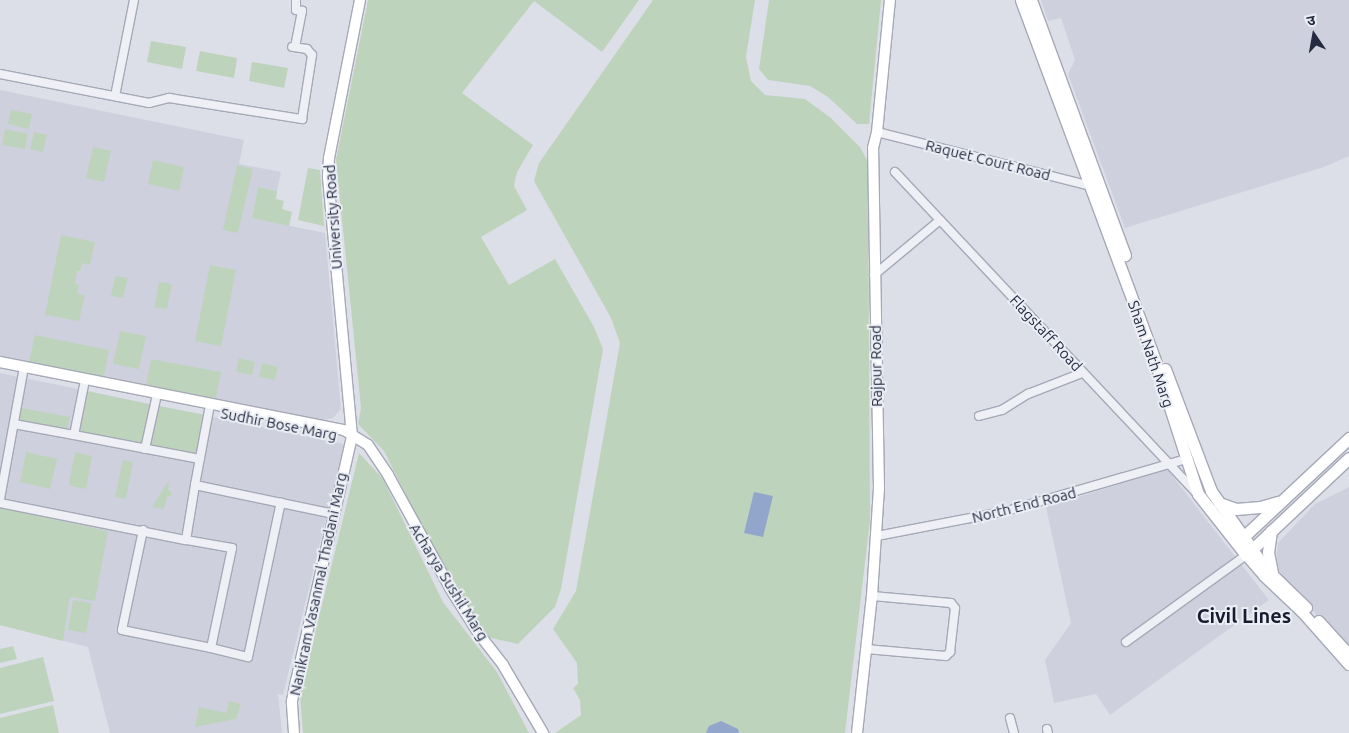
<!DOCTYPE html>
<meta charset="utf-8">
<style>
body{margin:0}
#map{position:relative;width:1349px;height:733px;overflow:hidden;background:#dcdfe8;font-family:Ubuntu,"Noto Sans Devanagari",sans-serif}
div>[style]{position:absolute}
.built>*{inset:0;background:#ced1dd}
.green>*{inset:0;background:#bed3bc}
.water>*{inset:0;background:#92a6cc}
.roads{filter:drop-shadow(1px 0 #a5a9b6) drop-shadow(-1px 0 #a5a9b6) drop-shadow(0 1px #a5a9b6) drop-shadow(0 -1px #a5a9b6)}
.street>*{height:8px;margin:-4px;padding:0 4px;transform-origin:4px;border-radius:4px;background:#eff0f6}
.secondary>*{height:10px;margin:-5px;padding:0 5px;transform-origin:5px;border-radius:5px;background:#fff}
.primary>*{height:11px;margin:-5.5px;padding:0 5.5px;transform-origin:5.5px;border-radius:5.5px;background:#fff}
span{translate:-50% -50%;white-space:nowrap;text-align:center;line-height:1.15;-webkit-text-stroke:4px #ebeef5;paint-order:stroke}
.street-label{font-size:15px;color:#242a40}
.district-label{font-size:20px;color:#171c30;font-weight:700}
.north{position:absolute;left:1289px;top:10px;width:50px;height:50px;-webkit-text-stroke:4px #ebeef5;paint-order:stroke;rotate:348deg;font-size:14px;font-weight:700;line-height:20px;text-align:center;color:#242a40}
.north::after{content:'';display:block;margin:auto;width:18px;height:22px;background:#242a40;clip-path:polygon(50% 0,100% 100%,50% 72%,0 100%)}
</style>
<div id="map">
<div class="built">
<div style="clip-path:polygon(1041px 0,1349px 0,1349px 156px,1324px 167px,1125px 228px,1068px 74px,1075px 60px,1061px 18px,1048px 21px)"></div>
<div style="clip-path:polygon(0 90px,244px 140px,239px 164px,281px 172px,277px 191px,258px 187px,252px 218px,325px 233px,341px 409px,333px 418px,323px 420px,0 356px)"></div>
<div style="clip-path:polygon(0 373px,344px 444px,283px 695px,278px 694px,282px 733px,110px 733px,88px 647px,0 625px)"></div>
<div style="clip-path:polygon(1167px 469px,1269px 600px,1110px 715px,1096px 694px,1054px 703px,1045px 660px,1071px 623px,1046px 507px)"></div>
<div style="clip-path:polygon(1349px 487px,1349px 648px,1275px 572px,1278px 543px,1315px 504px)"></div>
</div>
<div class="green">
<div style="clip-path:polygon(368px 0,639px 0,602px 52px,534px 1px,462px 93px,533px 145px,517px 172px,514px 186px,527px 210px,481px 237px,509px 285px,555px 259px,594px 327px,603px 349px,561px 589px,555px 607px,518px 644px,487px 637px,431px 545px,384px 451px,358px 424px,361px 408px,336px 160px)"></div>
<div style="clip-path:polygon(653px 0,755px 0,746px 57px,751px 81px,765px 95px,805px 99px,831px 118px,860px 147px,868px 162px,870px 520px,845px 733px,555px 733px,581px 715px,580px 700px,573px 688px,578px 684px,577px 663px,553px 629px,576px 591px,620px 343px,611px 318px,534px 181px,539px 163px)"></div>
<div style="clip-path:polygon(769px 0,881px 0,869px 124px,857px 124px,828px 97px,810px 86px,768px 80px,759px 69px)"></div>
<div style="clip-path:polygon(151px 41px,186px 47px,182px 69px,147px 62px)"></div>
<div style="clip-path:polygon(200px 51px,237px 58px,234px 78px,196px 71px)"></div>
<div style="clip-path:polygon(252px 62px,288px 68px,284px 88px,249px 81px)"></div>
<div style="clip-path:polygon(11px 110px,32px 114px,29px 129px,8px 124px)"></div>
<div style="clip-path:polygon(5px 129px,28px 134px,25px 149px,2px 145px)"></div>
<div style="clip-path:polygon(34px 132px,47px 135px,43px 152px,30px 149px)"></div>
<div style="clip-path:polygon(93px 147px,111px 151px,104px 182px,86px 178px)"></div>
<div style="clip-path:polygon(153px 160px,184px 167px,179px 191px,148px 184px)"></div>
<div style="clip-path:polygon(237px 165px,253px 169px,238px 233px,223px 230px)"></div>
<div style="clip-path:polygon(308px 168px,320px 170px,324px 226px,298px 220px)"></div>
<div style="clip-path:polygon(258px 187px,277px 191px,276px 199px,284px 201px,282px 209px,292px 212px,289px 226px,252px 218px)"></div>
<div style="clip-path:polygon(61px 235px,95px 242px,90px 265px,82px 263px,80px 271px,77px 271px,75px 284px,79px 285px,77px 294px,85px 295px,79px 321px,45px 315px)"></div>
<div style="clip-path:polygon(210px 265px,236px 270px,221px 346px,195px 341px)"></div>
<div style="clip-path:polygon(115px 276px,128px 278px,123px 298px,111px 296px)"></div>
<div style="clip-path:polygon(159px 282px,172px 284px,167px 309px,154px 307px)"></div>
<div style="clip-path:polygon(120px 331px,146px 336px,139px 369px,113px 364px)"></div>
<div style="clip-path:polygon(35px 335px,109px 350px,104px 376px,29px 362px)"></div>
<div style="clip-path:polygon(239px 358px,255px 362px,252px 375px,236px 372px)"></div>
<div style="clip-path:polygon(151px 359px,221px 372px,216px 398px,146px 385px)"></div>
<div style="clip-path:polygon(262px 363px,278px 367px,275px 380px,259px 377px)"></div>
<div style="clip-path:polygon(86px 391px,153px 405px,145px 443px,139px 444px,77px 432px)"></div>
<div style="clip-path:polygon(158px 406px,206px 415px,198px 456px,151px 447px)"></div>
<div style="clip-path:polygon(21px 408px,70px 417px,67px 430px,18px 422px)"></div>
<div style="clip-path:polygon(26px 452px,57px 459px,50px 489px,20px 482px)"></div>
<div style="clip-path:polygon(75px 452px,92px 456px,86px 489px,71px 486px,69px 482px)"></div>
<div style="clip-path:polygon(359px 453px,383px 479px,443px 602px,497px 672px,529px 733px,303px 733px,300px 695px)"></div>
<div style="clip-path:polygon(123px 460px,133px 462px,126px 499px,115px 497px)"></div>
<div style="clip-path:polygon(167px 483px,169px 483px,168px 489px,171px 492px,171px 496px,167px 497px,164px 509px,152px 507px)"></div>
<div style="clip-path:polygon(0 508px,108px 531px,95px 601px,70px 597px,63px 641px,0 625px)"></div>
<div style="clip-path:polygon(73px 600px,92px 603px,86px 633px,68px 630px)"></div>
<div style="clip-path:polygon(13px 646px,17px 659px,0 663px,0 649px)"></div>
<div style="clip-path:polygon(43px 657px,54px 701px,0 714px,0 668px)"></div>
<div style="clip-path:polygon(229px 701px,241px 704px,236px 719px,195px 727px,199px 707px,226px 713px)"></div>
<div style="clip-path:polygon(53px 705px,59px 733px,0 733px,0 718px)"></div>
</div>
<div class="water">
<div style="clip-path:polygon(754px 492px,773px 496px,763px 537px,744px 533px)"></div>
<div style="clip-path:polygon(721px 721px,738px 729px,739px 733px,706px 733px,709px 726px)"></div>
</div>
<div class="roads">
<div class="street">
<div style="left:295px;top:47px;width:37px;rotate:-79deg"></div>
<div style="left:302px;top:11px;width:6px;rotate:-171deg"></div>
<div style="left:296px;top:10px;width:10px;rotate:-90deg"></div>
<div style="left:0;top:74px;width:152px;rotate:11deg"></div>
<div style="left:149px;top:103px;width:21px;rotate:-14deg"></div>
<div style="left:169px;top:98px;width:135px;rotate:9deg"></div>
<div style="left:302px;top:119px;width:65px;rotate:-81.1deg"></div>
<div style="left:312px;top:55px;width:8px;rotate:-130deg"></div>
<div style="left:307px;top:49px;width:15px;rotate:-172deg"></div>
<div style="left:115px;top:96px;width:98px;rotate:-78.8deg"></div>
<div style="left:877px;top:132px;width:221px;rotate:14.2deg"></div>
<div style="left:895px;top:172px;width:440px;rotate:46.8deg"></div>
<div style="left:874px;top:275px;width:86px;rotate:-39.8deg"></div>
<div style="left:84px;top:385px;width:51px;rotate:101.3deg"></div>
<div style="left:74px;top:435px;width:128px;rotate:10.8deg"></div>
<div style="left:209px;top:410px;width:76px;rotate:100.6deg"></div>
<div style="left:195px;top:485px;width:142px;rotate:11.8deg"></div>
<div style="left:979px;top:416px;width:24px;rotate:-15deg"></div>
<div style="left:1002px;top:410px;width:31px;rotate:-32deg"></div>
<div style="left:1028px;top:394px;width:58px;rotate:-21.3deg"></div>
<div style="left:14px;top:424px;width:61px;rotate:10.4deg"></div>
<div style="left:145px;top:449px;width:51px;rotate:-77.6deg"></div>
<div style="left:0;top:499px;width:128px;rotate:-79.7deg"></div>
<div style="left:0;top:503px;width:190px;rotate:11.3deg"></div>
<div style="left:143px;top:530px;width:102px;rotate:101.9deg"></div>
<div style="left:122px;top:630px;width:91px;rotate:11.4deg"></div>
<div style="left:211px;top:648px;width:102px;rotate:-78.1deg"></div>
<div style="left:232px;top:548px;width:47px;rotate:-170.1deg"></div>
<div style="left:186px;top:540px;width:56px;rotate:-80.7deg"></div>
<div style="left:877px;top:536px;width:132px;rotate:-10.9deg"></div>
<div style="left:1007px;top:511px;width:186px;rotate:-16.2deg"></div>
<div style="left:1126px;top:642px;width:148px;rotate:-35.9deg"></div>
<div style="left:211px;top:648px;width:38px;rotate:14deg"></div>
<div style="left:248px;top:657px;width:158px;rotate:-78deg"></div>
<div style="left:866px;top:649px;width:80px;rotate:5deg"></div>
<div style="left:946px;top:656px;width:6px;rotate:-45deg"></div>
<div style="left:950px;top:652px;width:44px;rotate:-83.5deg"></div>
<div style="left:955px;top:608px;width:6px;rotate:-129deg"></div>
<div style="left:951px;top:603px;width:79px;rotate:-174.9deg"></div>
<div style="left:1010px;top:718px;width:16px;rotate:75deg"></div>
<div style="left:1047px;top:729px;width:4px;rotate:76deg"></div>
</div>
<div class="secondary">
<div style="left:0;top:362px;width:351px;rotate:11.2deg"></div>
<div style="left:344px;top:430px;width:28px;rotate:32deg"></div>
<div style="left:368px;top:445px;width:36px;rotate:56deg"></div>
<div style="left:388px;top:475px;width:129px;rotate:61.2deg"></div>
<div style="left:450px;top:588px;width:54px;rotate:57.8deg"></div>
<div style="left:479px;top:634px;width:39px;rotate:52deg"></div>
<div style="left:503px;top:665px;width:79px;rotate:59.5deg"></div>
<div style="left:1252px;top:549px;width:28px;rotate:52deg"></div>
<div style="left:1269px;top:571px;width:53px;rotate:44.2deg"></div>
<div style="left:1246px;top:555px;width:28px;rotate:49deg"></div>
<div style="left:1264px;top:576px;width:52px;rotate:43.5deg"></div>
<div style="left:1302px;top:612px;width:71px;rotate:48.4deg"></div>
<div style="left:1319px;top:621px;width:45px;rotate:47.7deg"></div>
<div style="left:294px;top:733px;width:32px;rotate:-94deg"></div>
<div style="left:292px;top:701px;width:20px;rotate:-79deg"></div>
<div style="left:296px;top:681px;width:251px;rotate:-77.1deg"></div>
<div style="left:352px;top:436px;width:261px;rotate:-95.3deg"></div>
<div style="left:328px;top:176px;width:18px;rotate:-87deg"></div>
<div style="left:329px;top:158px;width:161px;rotate:-78.9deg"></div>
<div style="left:857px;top:733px;width:138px;rotate:-83.8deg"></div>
<div style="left:872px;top:596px;width:107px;rotate:-86.3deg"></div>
<div style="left:879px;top:489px;width:341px;rotate:-91deg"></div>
<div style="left:873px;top:148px;width:16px;rotate:-76deg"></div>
<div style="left:877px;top:132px;width:133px;rotate:-84.4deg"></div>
</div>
<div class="primary">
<div style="left:1021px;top:0;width:385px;rotate:69.6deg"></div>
<div style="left:1155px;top:361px;width:140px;rotate:72.1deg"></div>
<div style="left:1198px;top:494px;width:78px;rotate:51.8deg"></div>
<div style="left:1246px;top:555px;width:141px;rotate:-43.3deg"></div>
<div style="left:1031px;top:0;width:272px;rotate:69.8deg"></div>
<div style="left:1165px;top:369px;width:130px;rotate:69.3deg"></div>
<div style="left:1211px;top:491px;width:71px;rotate:54.7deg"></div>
<div style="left:1219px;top:503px;width:18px;rotate:19deg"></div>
<div style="left:1236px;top:509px;width:24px;rotate:-5deg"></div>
<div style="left:1260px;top:507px;width:19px;rotate:-16deg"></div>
<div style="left:1271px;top:531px;width:21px;rotate:98deg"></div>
<div style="left:1268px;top:552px;width:21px;rotate:79deg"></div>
<div style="left:1239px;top:541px;width:151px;rotate:-43.1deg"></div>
</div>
</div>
<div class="street-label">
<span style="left:988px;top:160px;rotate:14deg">Raquet Court Road</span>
<span style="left:333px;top:217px;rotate:-94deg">University Road</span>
<span style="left:1046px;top:333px;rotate:47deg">Flagstaff Road</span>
<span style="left:1151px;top:354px;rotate:71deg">Sham Nath Marg</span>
<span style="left:876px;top:366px;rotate:-91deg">Rajpur Road</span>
<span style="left:279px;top:424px;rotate:11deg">Sudhir Bose Marg</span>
<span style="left:1024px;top:505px;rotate:-14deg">North End Road</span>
<span style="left:449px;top:582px;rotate:58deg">Acharya Sushil Marg</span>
<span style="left:318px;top:584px;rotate:-78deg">Nanikram Vasanmal Thadani Marg</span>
</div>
<div class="district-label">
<span style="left:1244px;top:615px">Civil Lines</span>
</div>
<div class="north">उ</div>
</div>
